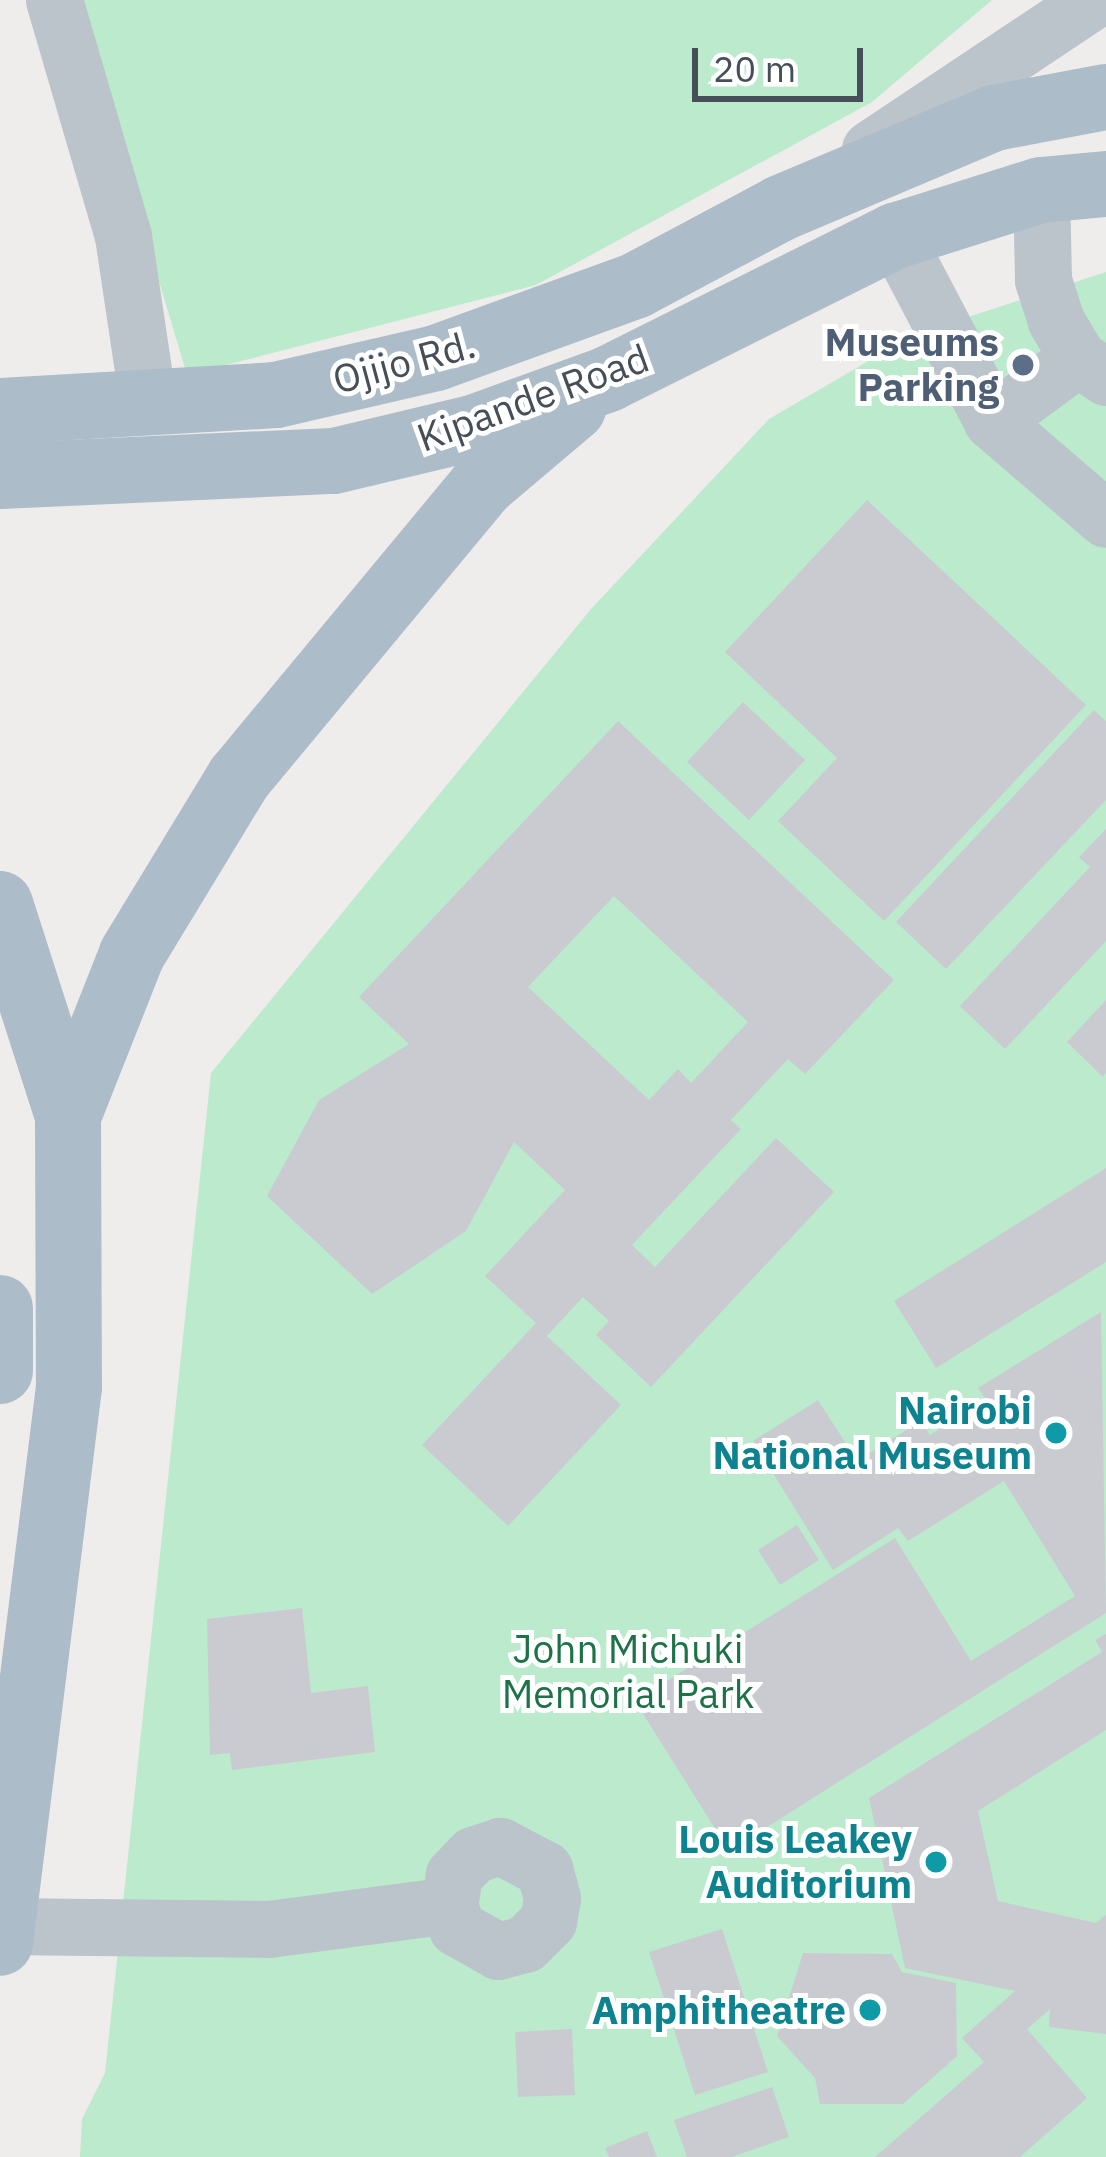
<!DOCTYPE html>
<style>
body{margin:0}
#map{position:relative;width:1106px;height:2157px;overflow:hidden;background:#efecec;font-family:"IBM Plex Sans",sans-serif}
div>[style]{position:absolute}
.green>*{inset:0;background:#bceacd}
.building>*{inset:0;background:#cacbd1}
.minor>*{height:57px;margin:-28.5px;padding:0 28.5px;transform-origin:28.5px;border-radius:28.5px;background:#bbc4ca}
.major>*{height:66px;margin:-33px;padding:0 33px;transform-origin:33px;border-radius:33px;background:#adbcc9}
.dots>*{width:33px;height:33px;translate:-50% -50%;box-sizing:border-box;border:6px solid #fff;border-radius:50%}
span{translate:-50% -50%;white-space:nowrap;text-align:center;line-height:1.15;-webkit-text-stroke:10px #fff;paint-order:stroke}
.service-label{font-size:39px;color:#4e5e75;font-weight:700}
.right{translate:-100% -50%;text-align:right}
.street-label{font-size:39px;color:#464f58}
.culture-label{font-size:39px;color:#0d838f;font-weight:700}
.park-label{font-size:39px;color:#1d7347}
.scale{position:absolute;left:692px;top:48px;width:171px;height:54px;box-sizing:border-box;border:6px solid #464f58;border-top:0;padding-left:15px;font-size:36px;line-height:42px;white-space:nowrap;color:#464f58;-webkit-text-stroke:9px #fff;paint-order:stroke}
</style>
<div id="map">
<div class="green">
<div style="clip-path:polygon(75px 0,992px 0,872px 102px,536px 285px,187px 375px)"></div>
<div style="clip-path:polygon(1106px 272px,1106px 2157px,80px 2157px,82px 2119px,105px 2073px,211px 1073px,591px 609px,769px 419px,913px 335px)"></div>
</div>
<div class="building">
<div style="clip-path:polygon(867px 500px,1086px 705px,884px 921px,778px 821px,837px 758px,725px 652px)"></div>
<div style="clip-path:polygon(743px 702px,805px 760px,749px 820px,687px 762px)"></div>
<div style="clip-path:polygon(1094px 710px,1106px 721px,1106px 800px,946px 969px,896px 922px)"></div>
<div style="clip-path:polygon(evenodd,618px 721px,894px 980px,805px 1074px,788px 1059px,731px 1120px,741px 1129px,632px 1245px,655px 1267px,776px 1138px,834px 1192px,651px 1387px,596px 1335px,609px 1321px,583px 1297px,547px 1336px,621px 1405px,508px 1526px,422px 1445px,536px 1323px,485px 1276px,565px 1190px,514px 1142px,466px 1231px,372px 1294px,267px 1196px,319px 1100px,409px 1044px,359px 997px,618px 721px,614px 896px,748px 1022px,691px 1083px,678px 1069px,649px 1100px,528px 987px,614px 896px)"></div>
<div style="clip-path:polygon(1106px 829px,1106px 941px,1005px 1049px,960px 1006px,1090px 867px,1079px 857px)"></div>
<div style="clip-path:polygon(1106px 1000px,1106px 1073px,1103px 1077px,1067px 1042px)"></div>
<div style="clip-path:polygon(1106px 1168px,1106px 1262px,936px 1368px,894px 1301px)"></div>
<div style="clip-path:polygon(1101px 1312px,1106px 1613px,729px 1851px,635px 1701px,895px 1538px,971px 1661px,1075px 1596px,1004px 1481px,908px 1541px,898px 1528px,833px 1570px,753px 1441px,818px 1400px,857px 1461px,921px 1421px,930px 1435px,986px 1400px,978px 1388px)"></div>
<div style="clip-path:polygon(797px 1525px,819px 1560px,780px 1585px,758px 1550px)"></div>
<div style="clip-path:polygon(302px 1608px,311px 1693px,368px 1686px,375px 1752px,232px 1770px,230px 1753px,210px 1755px,207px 1619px)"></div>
<div style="clip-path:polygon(1106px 1634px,1106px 1730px,978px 1811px,998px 1901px,1096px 1923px,1106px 1915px,1106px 2034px,1049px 2027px,1050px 2009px,1027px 2029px,1087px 2098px,1020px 2157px,875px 2157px,984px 2062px,962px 2038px,1015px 1991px,905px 1968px,869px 1798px,1102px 1652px,1095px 1640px)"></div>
<div style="clip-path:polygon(722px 1929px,768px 2072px,695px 2095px,649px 1952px)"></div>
<div style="clip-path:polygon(803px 1953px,892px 1954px,902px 1972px,956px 1983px,957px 2056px,903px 2104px,820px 2104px,815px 2078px,777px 2036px)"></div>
<div style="clip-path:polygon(572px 2029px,575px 2095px,518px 2097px,515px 2032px)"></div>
<div style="clip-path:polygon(772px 2087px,789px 2137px,732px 2157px,687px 2157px,674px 2120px)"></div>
<div style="clip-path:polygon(647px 2131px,657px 2157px,609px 2157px,605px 2148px)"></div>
</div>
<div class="minor">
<div style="left:54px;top:0;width:246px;rotate:73.7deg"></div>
<div style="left:123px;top:236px;width:170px;rotate:81.5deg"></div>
<div style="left:870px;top:149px;width:268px;rotate:-33.7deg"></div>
<div style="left:1041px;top:190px;width:90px;rotate:88.7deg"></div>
<div style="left:1043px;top:280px;width:43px;rotate:72.4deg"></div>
<div style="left:1056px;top:321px;width:43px;rotate:59.3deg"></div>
<div style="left:1078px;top:358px;width:34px;rotate:34deg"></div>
<div style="left:895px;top:236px;width:209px;rotate:62.3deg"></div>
<div style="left:992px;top:421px;width:150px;rotate:40.7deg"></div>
<div style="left:992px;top:421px;width:107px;rotate:-36.2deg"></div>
<div style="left:0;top:1926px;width:269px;rotate:0.6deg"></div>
<div style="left:269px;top:1929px;width:182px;rotate:-7.6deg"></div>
<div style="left:449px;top:1905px;width:24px;rotate:71deg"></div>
<div style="left:457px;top:1928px;width:47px;rotate:29.3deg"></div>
<div style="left:498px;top:1951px;width:28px;rotate:-15deg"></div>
<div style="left:525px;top:1944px;width:33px;rotate:-45deg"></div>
<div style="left:548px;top:1921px;width:23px;rotate:-80deg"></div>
<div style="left:552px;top:1898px;width:30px;rotate:-105deg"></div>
<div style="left:544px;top:1869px;width:50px;rotate:-152.4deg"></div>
<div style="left:500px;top:1846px;width:28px;rotate:162deg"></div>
<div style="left:473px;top:1855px;width:28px;rotate:134deg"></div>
<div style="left:454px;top:1875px;width:30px;rotate:99deg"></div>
</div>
<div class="major">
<div style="left:0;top:411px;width:276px;rotate:-3.3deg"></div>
<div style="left:276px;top:395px;width:164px;rotate:-13deg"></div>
<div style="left:436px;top:358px;width:212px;rotate:-19.9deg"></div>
<div style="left:635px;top:286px;width:166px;rotate:-28.1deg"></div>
<div style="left:781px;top:208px;width:231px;rotate:-22.9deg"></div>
<div style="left:994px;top:118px;width:114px;rotate:-10.6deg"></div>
<div style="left:0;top:476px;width:334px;rotate:-2.6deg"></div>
<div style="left:334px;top:461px;width:143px;rotate:-13.4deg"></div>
<div style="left:473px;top:428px;width:144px;rotate:-19.9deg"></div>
<div style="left:608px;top:379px;width:321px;rotate:-26.5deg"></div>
<div style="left:895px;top:236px;width:153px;rotate:-17.5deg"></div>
<div style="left:1041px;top:190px;width:65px;rotate:-5.3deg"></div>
<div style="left:0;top:904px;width:223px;rotate:72.2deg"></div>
<div style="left:68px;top:1116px;width:271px;rotate:89.8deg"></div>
<div style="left:69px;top:1387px;width:560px;rotate:97.07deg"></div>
<div style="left:68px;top:1116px;width:174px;rotate:-68.4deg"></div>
<div style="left:132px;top:954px;width:206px;rotate:-58.7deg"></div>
<div style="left:239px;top:778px;width:379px;rotate:-50.3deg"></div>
<div style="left:481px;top:486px;width:121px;rotate:-40.3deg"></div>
<div style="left:0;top:1308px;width:63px;rotate:90deg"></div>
</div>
<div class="dots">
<div style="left:1023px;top:365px;background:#5c6f8a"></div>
<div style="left:1056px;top:1433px;background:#0f9aa8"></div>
<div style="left:936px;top:1862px;background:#0f9aa8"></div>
<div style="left:870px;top:2010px;background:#0f9aa8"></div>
</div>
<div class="service-label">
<span class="right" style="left:999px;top:365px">Museums<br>Parking</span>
</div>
<div class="street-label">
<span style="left:404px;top:362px;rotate:-15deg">Ojijo Rd.</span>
<span style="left:533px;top:398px;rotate:-20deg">Kipande Road</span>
</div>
<div class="culture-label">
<span class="right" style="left:1032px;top:1433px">Nairobi<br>National Museum</span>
<span class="right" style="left:912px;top:1862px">Louis Leakey<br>Auditorium</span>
<span class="right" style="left:846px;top:2010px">Amphitheatre</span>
</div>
<div class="park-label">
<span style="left:628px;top:1672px">John Michuki<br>Memorial Park</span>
</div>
<div class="scale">20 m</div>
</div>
